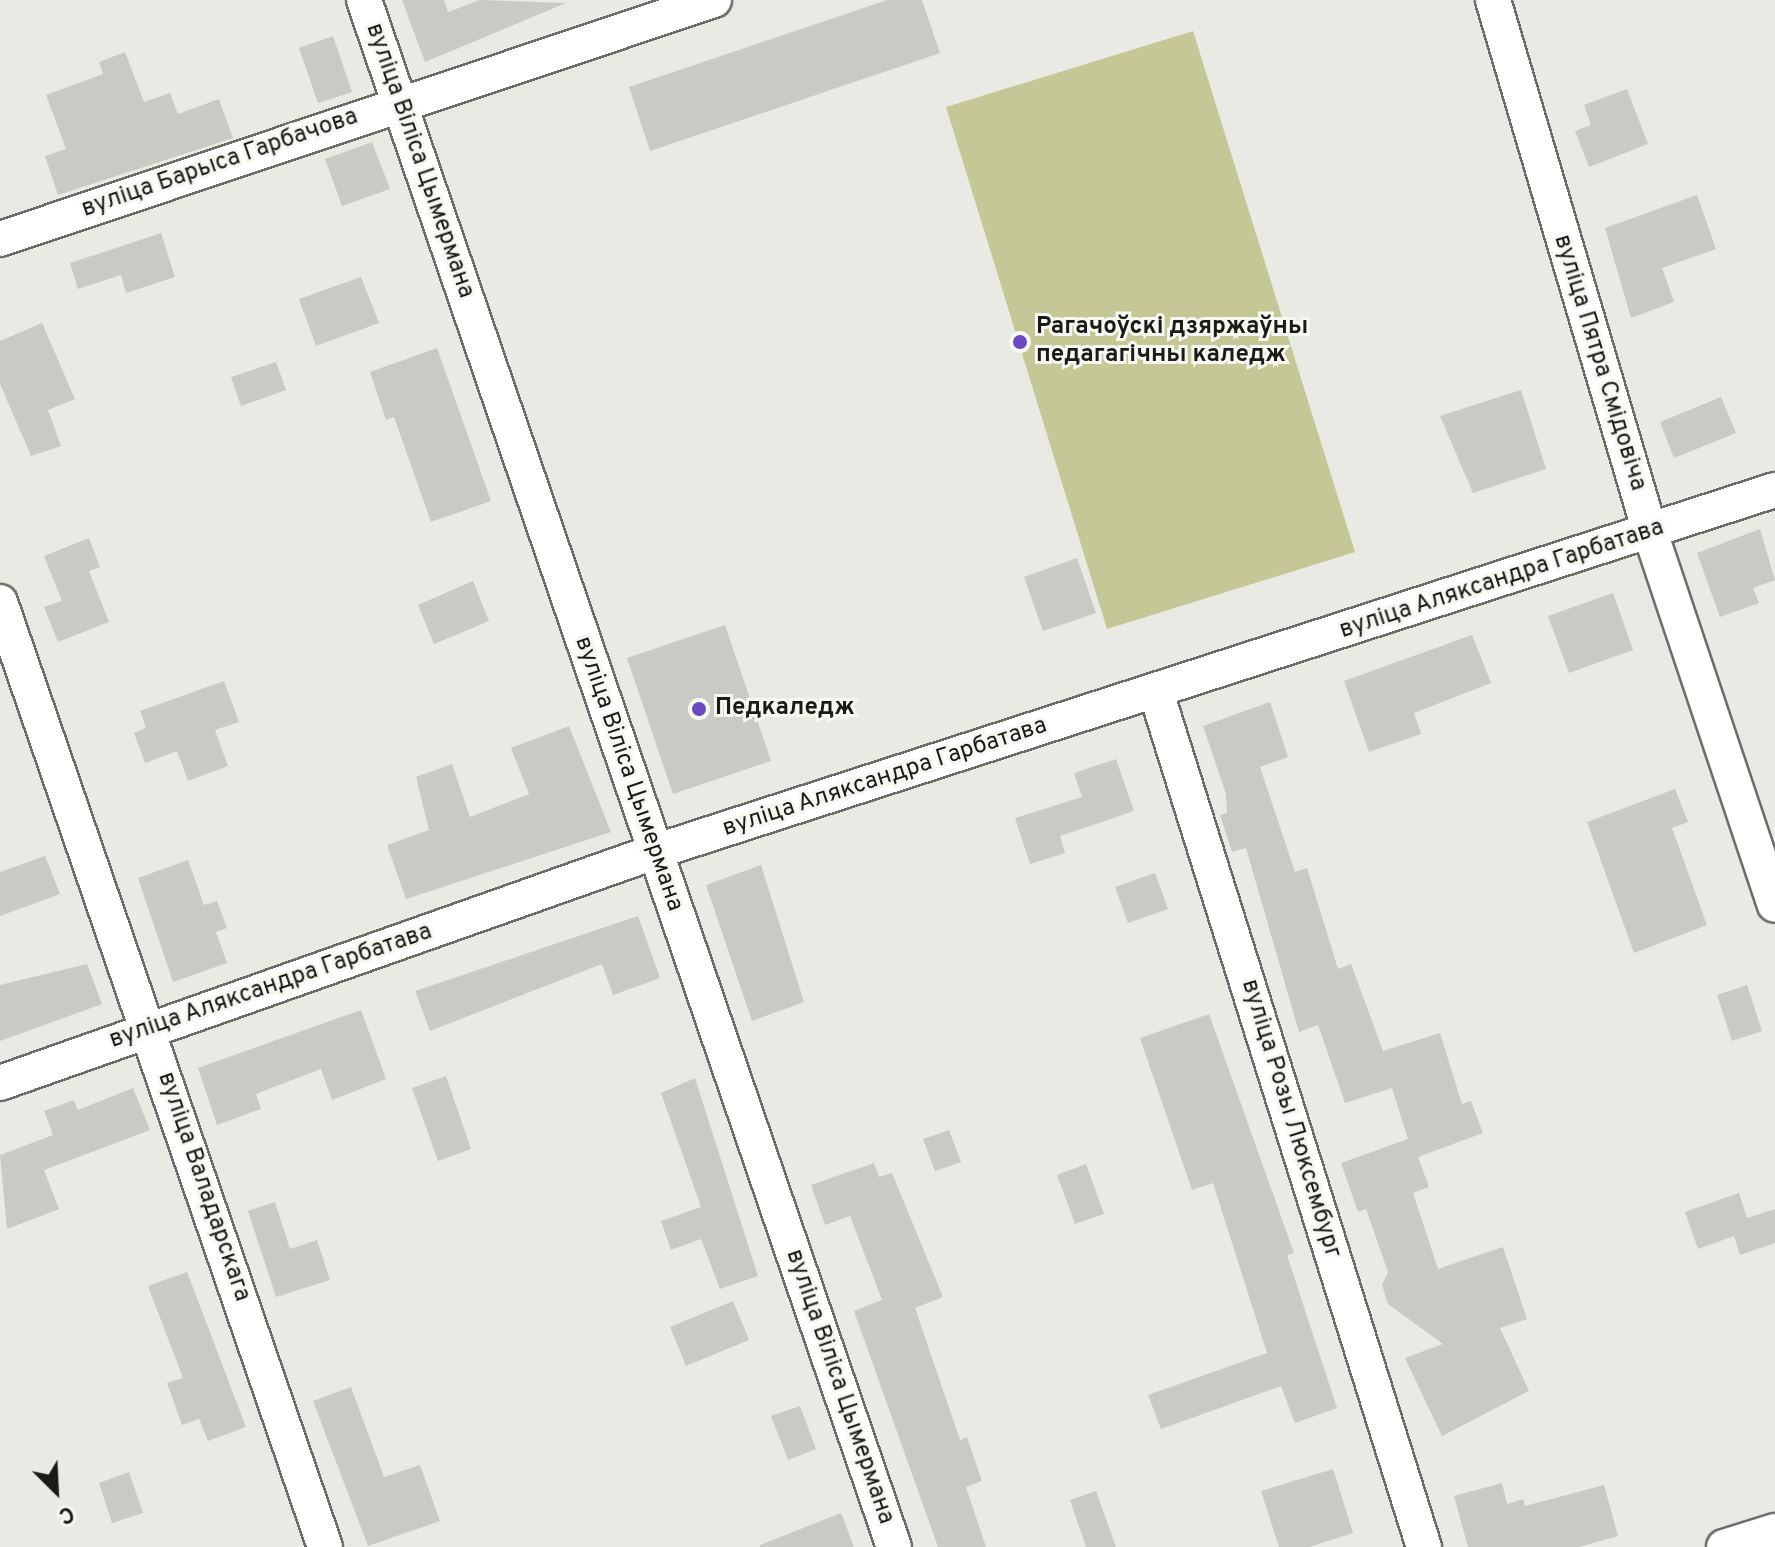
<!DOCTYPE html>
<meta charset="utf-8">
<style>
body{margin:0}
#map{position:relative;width:1775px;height:1547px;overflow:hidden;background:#e9eae3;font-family:Overpass,sans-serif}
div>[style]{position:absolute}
.green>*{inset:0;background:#c5c797}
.building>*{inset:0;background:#c9cac3}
.roads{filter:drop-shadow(2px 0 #6d6d68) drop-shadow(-2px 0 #6d6d68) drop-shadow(0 2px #6d6d68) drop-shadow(0 -2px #6d6d68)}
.minor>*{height:34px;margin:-17px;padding:0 17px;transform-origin:17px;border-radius:17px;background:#fff}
.dots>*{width:22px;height:22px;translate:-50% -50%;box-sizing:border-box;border:4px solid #f6f7f0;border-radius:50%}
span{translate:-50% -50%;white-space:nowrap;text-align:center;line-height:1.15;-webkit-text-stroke:6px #f6f7f0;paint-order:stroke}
.street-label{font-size:24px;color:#1a1a18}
.poi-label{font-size:24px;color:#1a1a18;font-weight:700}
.left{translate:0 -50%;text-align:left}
.north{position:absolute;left:16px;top:1451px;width:80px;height:80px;-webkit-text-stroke:6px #f6f7f0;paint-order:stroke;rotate:156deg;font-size:22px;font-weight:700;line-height:32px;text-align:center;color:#1a1a18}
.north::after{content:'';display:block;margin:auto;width:28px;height:36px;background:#1a1a18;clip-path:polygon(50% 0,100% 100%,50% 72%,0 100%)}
</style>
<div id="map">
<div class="green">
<div style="clip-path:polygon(1193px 31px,1355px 552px,1107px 629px,946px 107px)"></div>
</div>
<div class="building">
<div style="clip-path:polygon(402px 0,444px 0,448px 12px,480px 0,566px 3px,425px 62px)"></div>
<div style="clip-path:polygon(887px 0,922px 0,940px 53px,650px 151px,629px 87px)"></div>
<div style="clip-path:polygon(333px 36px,352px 92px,318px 103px,299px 48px)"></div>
<div style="clip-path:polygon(125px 52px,144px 102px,170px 93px,178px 114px,219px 99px,233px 138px,58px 195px,45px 156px,66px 149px,46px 95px,103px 74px,99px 62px)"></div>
<div style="clip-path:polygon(1627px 89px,1648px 144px,1589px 167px,1575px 131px,1591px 125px,1584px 105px)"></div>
<div style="clip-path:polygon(372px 142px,390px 189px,342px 206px,325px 159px)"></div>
<div style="clip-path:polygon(1697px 195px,1716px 249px,1662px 268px,1674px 302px,1631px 318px,1605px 228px)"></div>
<div style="clip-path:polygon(161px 233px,175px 277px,126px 293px,121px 275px,78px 289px,70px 263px)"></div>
<div style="clip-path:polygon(361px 277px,379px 323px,316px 346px,299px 299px)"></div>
<div style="clip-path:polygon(42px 323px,75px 399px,48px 410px,61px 446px,31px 456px,0 384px,0 341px)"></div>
<div style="clip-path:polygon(437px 348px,491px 501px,431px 522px,394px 417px,386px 420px,370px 372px)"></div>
<div style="clip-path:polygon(276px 362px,286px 390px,241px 406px,231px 377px)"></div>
<div style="clip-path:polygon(1521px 390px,1546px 469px,1473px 493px,1440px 416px)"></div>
<div style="clip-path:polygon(1721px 397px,1736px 433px,1674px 458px,1660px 422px)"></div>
<div style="clip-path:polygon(1760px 529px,1775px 580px,1753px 588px,1759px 603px,1720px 617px,1697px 553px)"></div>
<div style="clip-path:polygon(89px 538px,100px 567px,89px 571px,109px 622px,58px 642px,44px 607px,62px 601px,44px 556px)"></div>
<div style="clip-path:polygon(1077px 558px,1096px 613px,1043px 631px,1024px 577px)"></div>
<div style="clip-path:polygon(473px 581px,489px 621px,434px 644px,418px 605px)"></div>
<div style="clip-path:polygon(1613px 593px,1633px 650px,1569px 673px,1548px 616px)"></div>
<div style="clip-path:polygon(725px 625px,771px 761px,673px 794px,627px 658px)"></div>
<div style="clip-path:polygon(1472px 635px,1491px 683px,1414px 713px,1421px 734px,1369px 752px,1344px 681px)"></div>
<div style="clip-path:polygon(224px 681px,239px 722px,215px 730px,228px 766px,188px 781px,177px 751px,145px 763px,134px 733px,146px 728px,140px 711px)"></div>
<div style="clip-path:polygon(1270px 702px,1288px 757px,1260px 767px,1295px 872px,1307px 868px,1338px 969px,1351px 964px,1383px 1051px,1440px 1033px,1462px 1104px,1471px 1101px,1483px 1133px,1418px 1157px,1429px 1187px,1413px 1193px,1438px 1269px,1503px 1247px,1527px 1319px,1500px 1328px,1529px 1391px,1442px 1436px,1405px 1358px,1443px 1344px,1388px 1304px,1382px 1285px,1388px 1272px,1366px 1209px,1358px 1212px,1341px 1163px,1408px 1139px,1392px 1088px,1345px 1103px,1318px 1025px,1299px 1032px,1246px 848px,1232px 852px,1220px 815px,1227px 813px,1226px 794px,1203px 726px)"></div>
<div style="clip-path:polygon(569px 726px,611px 832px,406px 899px,387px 845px,429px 830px,416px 777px,452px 764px,470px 817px,529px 794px,511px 748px)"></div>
<div style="clip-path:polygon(1116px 759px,1134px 811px,1060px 836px,1065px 853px,1030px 864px,1015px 818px,1082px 797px,1074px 773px)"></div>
<div style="clip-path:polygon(1675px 789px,1688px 822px,1672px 828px,1707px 925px,1634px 953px,1587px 822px)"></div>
<div style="clip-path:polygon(45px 856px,60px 894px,0 916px,0 872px)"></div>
<div style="clip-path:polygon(188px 860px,204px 905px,217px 901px,227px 928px,216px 932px,227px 963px,173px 982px,138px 878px)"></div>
<div style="clip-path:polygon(761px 865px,804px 1002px,752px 1021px,706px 885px)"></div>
<div style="clip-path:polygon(1155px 873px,1168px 909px,1128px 923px,1115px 887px)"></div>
<div style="clip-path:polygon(638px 916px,660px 978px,613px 995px,602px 964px,430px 1031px,415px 991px)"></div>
<div style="clip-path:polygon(87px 964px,102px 1004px,0 1041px,0 985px)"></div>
<div style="clip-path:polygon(1747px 985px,1762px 1031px,1732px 1041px,1717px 995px)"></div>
<div style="clip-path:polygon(361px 1010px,386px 1079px,332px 1100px,321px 1069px,256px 1094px,261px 1109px,217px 1125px,198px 1068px)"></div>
<div style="clip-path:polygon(1209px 1014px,1294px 1253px,1287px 1255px,1337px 1408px,1295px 1423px,1281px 1386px,1161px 1429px,1148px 1395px,1267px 1353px,1213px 1183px,1192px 1190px,1140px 1038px)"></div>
<div style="clip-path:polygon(446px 1076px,471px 1149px,438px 1161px,412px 1088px)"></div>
<div style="clip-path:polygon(695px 1078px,758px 1276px,720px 1289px,701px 1239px,671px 1250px,661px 1221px,701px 1207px,661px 1093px)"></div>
<div style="clip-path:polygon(133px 1088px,150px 1130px,44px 1170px,59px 1209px,7px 1229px,0 1155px,53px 1135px,44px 1111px,74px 1100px,78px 1110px)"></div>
<div style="clip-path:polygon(949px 1130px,961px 1162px,935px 1171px,923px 1139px)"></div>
<div style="clip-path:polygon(874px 1163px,879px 1177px,892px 1173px,943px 1297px,915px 1308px,960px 1440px,967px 1437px,982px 1481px,966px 1487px,986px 1547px,938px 1547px,854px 1311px,882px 1300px,850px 1216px,825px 1225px,811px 1185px)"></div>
<div style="clip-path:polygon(1086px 1164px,1104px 1214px,1075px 1224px,1057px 1175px)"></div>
<div style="clip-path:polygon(1739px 1193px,1747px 1218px,1775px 1209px,1775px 1243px,1740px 1255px,1734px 1236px,1698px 1249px,1685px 1212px)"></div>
<div style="clip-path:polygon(275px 1202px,290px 1249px,317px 1240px,330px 1280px,276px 1297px,248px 1211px)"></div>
<div style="clip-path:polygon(187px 1272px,246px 1427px,208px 1441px,199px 1419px,182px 1425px,167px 1383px,183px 1378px,148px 1286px)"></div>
<div style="clip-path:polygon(733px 1301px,749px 1340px,686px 1366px,670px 1327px)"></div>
<div style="clip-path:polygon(351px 1387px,384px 1477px,420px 1465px,440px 1521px,368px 1546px,313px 1401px)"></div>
<div style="clip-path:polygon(800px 1406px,816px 1449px,788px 1460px,771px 1416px)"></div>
<div style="clip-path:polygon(1333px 1469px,1353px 1533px,1309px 1547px,1279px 1547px,1261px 1491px)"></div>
<div style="clip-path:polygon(129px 1472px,143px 1513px,112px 1523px,99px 1483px)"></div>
<div style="clip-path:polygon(1502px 1483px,1507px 1504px,1523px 1499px,1525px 1506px,1604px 1485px,1618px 1536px,1579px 1547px,1468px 1547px,1454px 1496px)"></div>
<div style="clip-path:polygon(1096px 1491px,1116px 1547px,1086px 1547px,1070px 1500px)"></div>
<div style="clip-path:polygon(841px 1513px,854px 1547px,760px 1547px,760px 1545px)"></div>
</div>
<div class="roads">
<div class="minor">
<div style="left:364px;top:0;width:1635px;rotate:71.09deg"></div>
<div style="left:1493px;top:0;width:555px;rotate:73.56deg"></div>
<div style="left:1650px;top:532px;width:393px;rotate:71.5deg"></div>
<div style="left:0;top:239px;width:753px;rotate:-18.51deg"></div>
<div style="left:0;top:602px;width:999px;rotate:71.02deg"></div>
<div style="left:1156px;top:692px;width:896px;rotate:72.6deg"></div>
<div style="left:0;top:1083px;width:694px;rotate:-19.45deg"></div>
<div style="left:654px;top:852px;width:1178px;rotate:-17.9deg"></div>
<div style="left:1724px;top:1547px;width:53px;rotate:-17.4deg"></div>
</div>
</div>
<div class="dots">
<div style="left:1020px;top:342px;background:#694ac3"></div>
<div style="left:699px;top:709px;background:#694ac3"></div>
</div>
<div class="street-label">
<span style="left:419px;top:161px;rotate:71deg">вуліца Віліса Цымермана</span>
<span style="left:220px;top:164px;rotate:-19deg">вуліца Барыса Гарбачова</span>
<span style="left:1599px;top:363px;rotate:73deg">вуліца Пятра Смідовіча</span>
<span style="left:1502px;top:580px;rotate:-18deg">вуліца Аляксандра Гарбатава</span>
<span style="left:628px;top:774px;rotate:71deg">вуліца Віліса Цымермана</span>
<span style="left:885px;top:778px;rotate:-18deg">вуліца Аляксандра Гарбатава</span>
<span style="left:271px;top:987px;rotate:-19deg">вуліца Аляксандра Гарбатава</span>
<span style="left:1290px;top:1119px;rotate:73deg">вуліца Розы Люксембург</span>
<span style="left:203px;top:1187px;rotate:71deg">вуліца Валадарскага</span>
<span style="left:839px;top:1387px;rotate:71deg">вуліца Віліса Цымермана</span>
</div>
<div class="poi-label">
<span class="left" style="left:1036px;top:342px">Рагачоўскі дзяржаўны<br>педагагічны каледж</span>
<span class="left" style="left:715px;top:709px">Педкаледж</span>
</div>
<div class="north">С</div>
</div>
